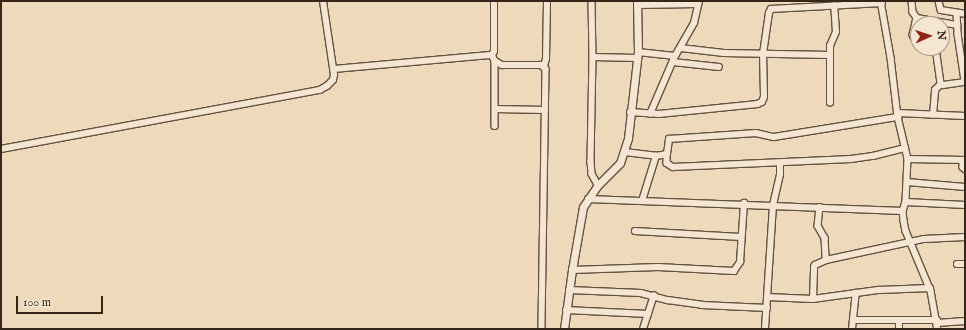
<!DOCTYPE html>
<style>
body{margin:0}
#map{position:relative;width:966px;height:330px;overflow:hidden;background:#eed9bb;font-family:"IM FELL English",serif}
div>[style]{position:absolute}
.roads{filter:drop-shadow(1px 0 #645342) drop-shadow(-1px 0 #645342) drop-shadow(0 1px #645342) drop-shadow(0 -1px #645342)}
.minor>*{height:5.5px;margin:-2.75px;padding:0 2.75px;transform-origin:2.75px;border-radius:2.75px;background:#f4e6d3}
.tertiary>*{height:7px;margin:-3.5px;padding:0 3.5px;transform-origin:3.5px;border-radius:3.5px;background:#f4e6d3}
span{translate:-50% -50%;white-space:nowrap;text-align:center;line-height:1.15;-webkit-text-stroke:3px #f4e6d3;paint-order:stroke}
.frame{position:absolute;inset:0;border:2px solid #362619;pointer-events:none}
.north{position:absolute;left:910px;top:16px;width:40px;height:40px;box-sizing:border-box;background:#f4e6d3;border:1px solid #a89989;border-radius:50%;rotate:87deg;font-size:11px;font-weight:700;line-height:16px;text-align:center;color:#362619}
.north::after{content:'';display:block;margin:auto;width:14px;height:18px;background:#8f2418;clip-path:polygon(50% 0,100% 100%,50% 72%,0 100%)}
.scale{position:absolute;left:16px;top:296px;width:87px;height:18px;box-sizing:border-box;border:2px solid #362619;border-top:0;padding-left:5px;font-size:12px;line-height:14px;white-space:nowrap;color:#362619;-webkit-text-stroke:3px #f4e6d3;paint-order:stroke}
</style>
<div id="map">
<div class="roads">
<div class="minor">
<div style="left:592px;top:1px;width:56px;rotate:89deg"></div>
<div style="left:593px;top:57px;width:105px;rotate:91.1deg"></div>
<div style="left:591px;top:162px;width:12px;rotate:85deg"></div>
<div style="left:592px;top:174px;width:13px;rotate:61deg"></div>
<div style="left:881px;top:1px;width:58px;rotate:80deg"></div>
<div style="left:891px;top:58px;width:59px;rotate:83.2deg"></div>
<div style="left:898px;top:117px;width:43px;rotate:76.6deg"></div>
<div style="left:908px;top:159px;width:43px;rotate:92.7deg"></div>
<div style="left:906px;top:202px;width:9px;rotate:108deg"></div>
<div style="left:903px;top:211px;width:10px;rotate:84deg"></div>
<div style="left:904px;top:221px;width:10px;rotate:79deg"></div>
<div style="left:906px;top:231px;width:65px;rotate:67.4deg"></div>
<div style="left:931px;top:291px;width:39px;rotate:80deg"></div>
<div style="left:912px;top:1px;width:11px;rotate:85deg"></div>
<div style="left:913px;top:12px;width:7px;rotate:56deg"></div>
<div style="left:917px;top:18px;width:41px;rotate:9.9deg"></div>
<div style="left:939px;top:1px;width:9px;rotate:77deg"></div>
<div style="left:941px;top:10px;width:24px;rotate:9deg"></div>
<div style="left:637px;top:5px;width:60px;rotate:-1deg"></div>
<div style="left:957px;top:13px;width:21px;rotate:87deg"></div>
<div style="left:958px;top:34px;width:48px;rotate:81.5deg"></div>
<div style="left:917px;top:18px;width:17px;rotate:103deg"></div>
<div style="left:913px;top:35px;width:2px;rotate:63deg"></div>
<div style="left:914px;top:37px;width:4px;rotate:27deg"></div>
<div style="left:681px;top:48px;width:43px;rotate:6.6deg"></div>
<div style="left:724px;top:53px;width:106px;rotate:1.1deg"></div>
<div style="left:936px;top:48px;width:36px;rotate:82deg"></div>
<div style="left:941px;top:84px;width:2px;rotate:27deg"></div>
<div style="left:943px;top:85px;width:22px;rotate:-8deg"></div>
<div style="left:638px;top:52px;width:37px;rotate:6deg"></div>
<div style="left:492px;top:55px;width:7px;rotate:63deg"></div>
<div style="left:495px;top:61px;width:8px;rotate:30deg"></div>
<div style="left:502px;top:65px;width:39px"></div>
<div style="left:541px;top:65px;width:6px;rotate:39deg"></div>
<div style="left:546px;top:69px;width:260px;rotate:90.9deg"></div>
<div style="left:593px;top:57px;width:44px;rotate:1.3deg"></div>
<div style="left:495px;top:61px;width:65px;rotate:90deg"></div>
<div style="left:673px;top:62px;width:46px;rotate:6.2deg"></div>
<div style="left:544px;top:66px;width:7px;rotate:-74deg"></div>
<div style="left:546px;top:59px;width:58px;rotate:-89deg"></div>
<div style="left:334px;top:69px;width:159px;rotate:-5.1deg"></div>
<div style="left:492px;top:55px;width:4px;rotate:-63deg"></div>
<div style="left:494px;top:51px;width:50px;rotate:-90deg"></div>
<div style="left:830px;top:103px;width:57px;rotate:-90deg"></div>
<div style="left:830px;top:46px;width:15px;rotate:-67deg"></div>
<div style="left:836px;top:32px;width:26px;rotate:-94deg"></div>
<div style="left:495px;top:109px;width:50px;rotate:1.1deg"></div>
<div style="left:630px;top:112px;width:29px;rotate:4deg"></div>
<div style="left:659px;top:114px;width:99px;rotate:-5.8deg"></div>
<div style="left:757px;top:104px;width:5px;rotate:-22deg"></div>
<div style="left:762px;top:102px;width:5px;rotate:-68deg"></div>
<div style="left:764px;top:97px;width:43px;rotate:-91.3deg"></div>
<div style="left:763px;top:54px;width:41px;rotate:-81.7deg"></div>
<div style="left:769px;top:13px;width:4px;rotate:-63deg"></div>
<div style="left:771px;top:9px;width:111px;rotate:-3.1deg"></div>
<div style="left:898px;top:113px;width:67px;rotate:2.6deg"></div>
<div style="left:650px;top:114px;width:63px;rotate:-66.7deg"></div>
<div style="left:675px;top:56px;width:38px;rotate:-60deg"></div>
<div style="left:694px;top:23px;width:23px;rotate:-77deg"></div>
<div style="left:933px;top:115px;width:25px;rotate:-85deg"></div>
<div style="left:935px;top:90px;width:8px;rotate:-45deg"></div>
<div style="left:1px;top:149px;width:324px;rotate:-10.5deg"></div>
<div style="left:320px;top:90px;width:8px;rotate:-30deg"></div>
<div style="left:327px;top:86px;width:8px;rotate:-45deg"></div>
<div style="left:333px;top:80px;width:5px;rotate:-79deg"></div>
<div style="left:334px;top:75px;width:75px;rotate:-98.5deg"></div>
<div style="left:625px;top:152px;width:31px;rotate:7deg"></div>
<div style="left:656px;top:156px;width:11px;rotate:-10deg"></div>
<div style="left:667px;top:154px;width:9px;rotate:90deg"></div>
<div style="left:667px;top:163px;width:7px;rotate:34deg"></div>
<div style="left:673px;top:167px;width:178px;rotate:-2.6deg"></div>
<div style="left:851px;top:159px;width:22px;rotate:-8deg"></div>
<div style="left:873px;top:156px;width:33px;rotate:-14deg"></div>
<div style="left:667px;top:154px;width:15px;rotate:-82deg"></div>
<div style="left:669px;top:139px;width:87px;rotate:-3.9deg"></div>
<div style="left:756px;top:133px;width:18px;rotate:13deg"></div>
<div style="left:774px;top:137px;width:126px;rotate:-9.2deg"></div>
<div style="left:908px;top:159px;width:57px;rotate:1deg"></div>
<div style="left:963px;top:160px;width:7px;rotate:90deg"></div>
<div style="left:963px;top:167px;width:3px;rotate:45deg"></div>
<div style="left:907px;top:182px;width:58px;rotate:4.9deg"></div>
<div style="left:588px;top:199px;width:315px;rotate:2.2deg"></div>
<div style="left:642px;top:201px;width:47px;rotate:-72.7deg"></div>
<div style="left:906px;top:202px;width:59px;rotate:2.9deg"></div>
<div style="left:820px;top:207px;width:19px;rotate:96deg"></div>
<div style="left:818px;top:226px;width:14px;rotate:60deg"></div>
<div style="left:825px;top:238px;width:22px;rotate:87deg"></div>
<div style="left:635px;top:231px;width:106px;rotate:3.2deg"></div>
<div style="left:957px;top:264px;width:8px"></div>
<div style="left:572px;top:270px;width:86px;rotate:-2deg"></div>
<div style="left:658px;top:267px;width:76px;rotate:3deg"></div>
<div style="left:734px;top:271px;width:11px;rotate:-56deg"></div>
<div style="left:740px;top:262px;width:59px;rotate:-86.1deg"></div>
<div style="left:569px;top:290px;width:72px;rotate:2.4deg"></div>
<div style="left:641px;top:293px;width:28px;rotate:15deg"></div>
<div style="left:668px;top:300px;width:34px;rotate:8deg"></div>
<div style="left:702px;top:305px;width:65px;rotate:2.6deg"></div>
<div style="left:767px;top:297px;width:46px;rotate:2.5deg"></div>
<div style="left:813px;top:299px;width:67px;rotate:-7.8deg"></div>
<div style="left:879px;top:290px;width:51px;rotate:-2.2deg"></div>
<div style="left:813px;top:299px;width:32px;rotate:-88deg"></div>
<div style="left:814px;top:267px;width:2px;rotate:-63deg"></div>
<div style="left:815px;top:265px;width:12px;rotate:-24deg"></div>
<div style="left:826px;top:260px;width:100px;rotate:-12.1deg"></div>
<div style="left:924px;top:239px;width:41px;rotate:-2.8deg"></div>
<div style="left:566px;top:310px;width:82px;rotate:2.8deg"></div>
<div style="left:853px;top:320px;width:84px"></div>
<div style="left:937px;top:323px;width:28px;rotate:-4deg"></div>
<div style="left:643px;top:329px;width:35px;rotate:-72deg"></div>
<div style="left:765px;top:329px;width:124px;rotate:-86.3deg"></div>
<div style="left:773px;top:205px;width:31px;rotate:-77deg"></div>
<div style="left:780px;top:175px;width:12px;rotate:-90deg"></div>
<div style="left:852px;top:329px;width:36px;rotate:-84deg"></div>
<div style="left:899px;top:329px;width:8px;rotate:-90deg"></div>
</div>
<div class="tertiary">
<div style="left:564px;top:329px;width:60px;rotate:-82.3deg"></div>
<div style="left:572px;top:270px;width:64px;rotate:-80.1deg"></div>
<div style="left:583px;top:207px;width:27px;rotate:-56deg"></div>
<div style="left:598px;top:185px;width:31px;rotate:-45deg"></div>
<div style="left:620px;top:163px;width:26px;rotate:-72deg"></div>
<div style="left:628px;top:138px;width:87px;rotate:-83.4deg"></div>
<div style="left:638px;top:52px;width:51px;rotate:-91.1deg"></div>
</div>
</div>
<div class="frame"></div>
<div class="north">N</div>
<div class="scale">100 m</div>
</div>
